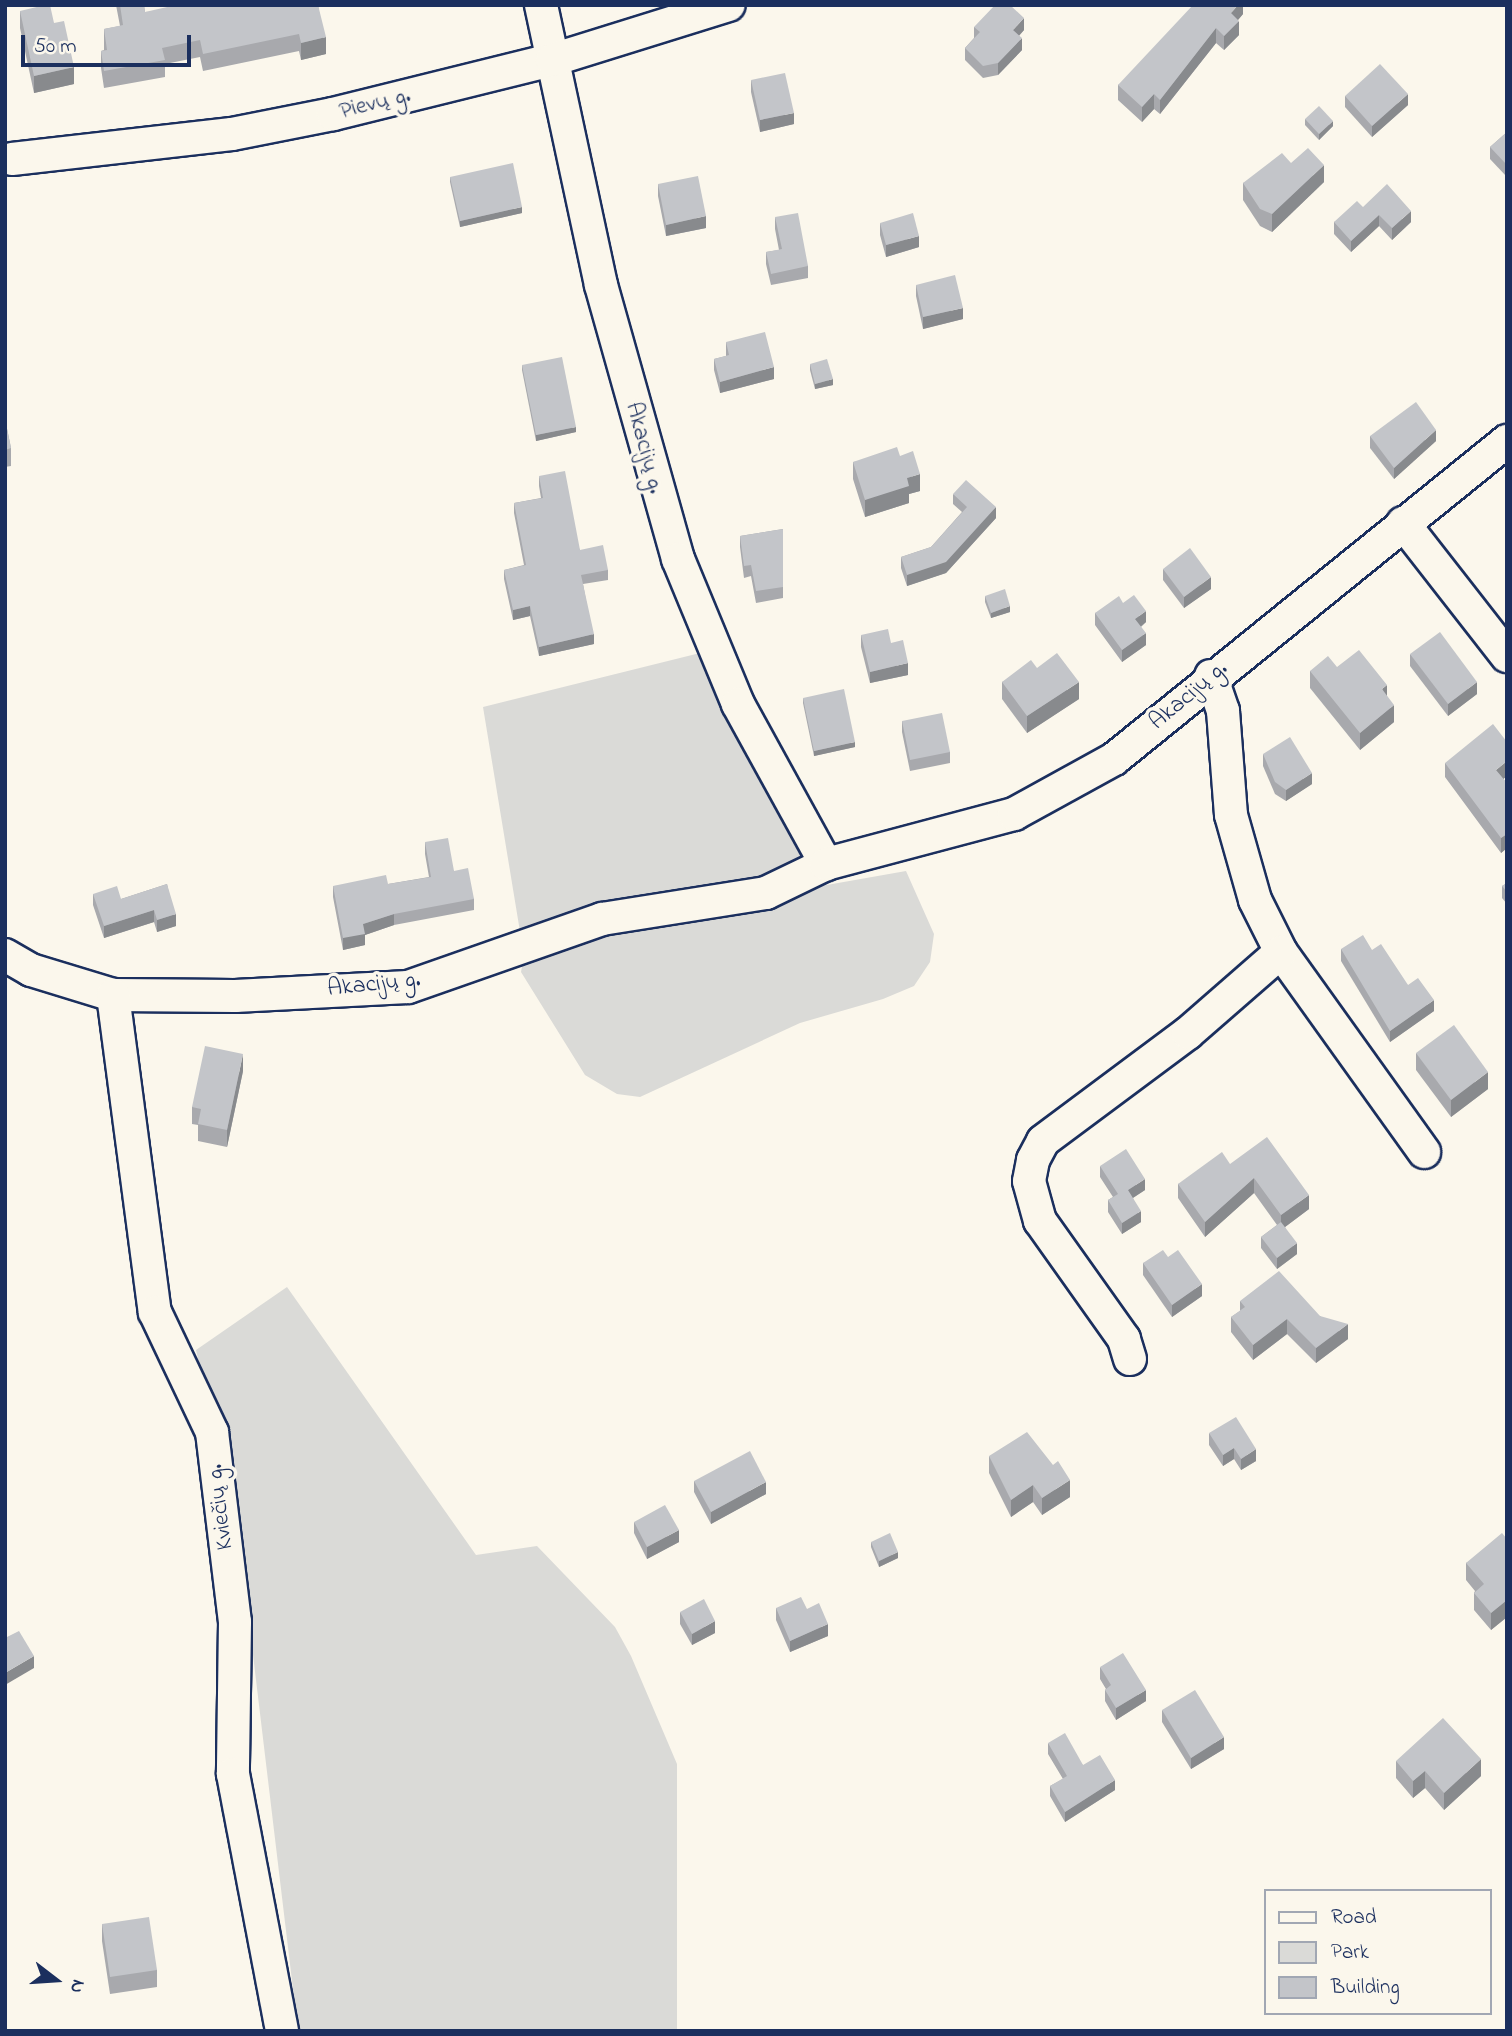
<!DOCTYPE html>
<meta charset="utf-8">
<style>
body{margin:0}
#map{position:relative;width:1512px;height:2036px;overflow:hidden;background:#fbf7ec;font-family:"Indie Flower",sans-serif}
div>[style]{position:absolute}
.green>*{inset:0;background:#dadad7}
.roads{filter:drop-shadow(2px 0 #1b2f5e) drop-shadow(-2px 0 #1b2f5e) drop-shadow(0 2px #1b2f5e) drop-shadow(0 -2px #1b2f5e)}
.minor>*{height:32px;margin:-16px;padding:0 16px;transform-origin:16px;border-radius:16px;background:#fbf7ec}
.wall>*{inset:0;background:#a8a9ad}
.shaded-wall>*{inset:0;background:#888a8d}
.building>*{inset:0;background:#c3c5c9}
span{translate:-50% -50%;white-space:nowrap;text-align:center;line-height:1.15;-webkit-text-stroke:7px #fbf7ec;paint-order:stroke}
.street-label{font-size:24px;color:#1b2f5e}
.frame{position:absolute;inset:0;border:7px solid #1b2f5e;pointer-events:none}
.legend{position:absolute;left:1264px;top:1889px;width:228px;height:126px;box-sizing:border-box;background:#fbf7ec;border:2px solid #a1a7b3;margin:0;padding:9px 12px;list-style:none;font-size:21px;color:#1b2f5e}
.legend li{display:flex;align-items:center;gap:14px;height:35px}
.legend b{width:35px;border:2px solid #a1a7b3}
.north{position:absolute;left:21px;top:1945px;width:70px;height:70px;-webkit-text-stroke:5px #fbf7ec;paint-order:stroke;rotate:107deg;font-size:19px;font-weight:700;line-height:28px;text-align:center;color:#1b2f5e}
.north::after{content:'';display:block;margin:auto;width:24px;height:32px;background:#1b2f5e;clip-path:polygon(50% 0,100% 100%,50% 72%,0 100%)}
.scale{position:absolute;left:21px;top:35px;width:170px;height:32px;box-sizing:border-box;border:4px solid #1b2f5e;border-top:0;padding-left:9px;font-size:21px;line-height:24px;white-space:nowrap;color:#1b2f5e;-webkit-text-stroke:5px #fbf7ec;paint-order:stroke}
</style>
<div id="map">
<div class="green">
<div style="clip-path:polygon(700px 653px,821px 886px,906px 871px,934px 934px,930px 962px,914px 986px,883px 999px,800px 1023px,640px 1097px,617px 1094px,585px 1075px,521px 972px,524px 956px,483px 707px)"></div>
<div style="clip-path:polygon(287px 1287px,476px 1555px,537px 1546px,615px 1627px,631px 1656px,677px 1764px,677px 2031px,298px 2031px,237px 1521px,196px 1350px)"></div>
</div>
<div class="roads">
<div class="minor">
<div style="left:541px;top:5px;width:286px;rotate:77.9deg"></div>
<div style="left:601px;top:285px;width:285px;rotate:74.3deg"></div>
<div style="left:678px;top:559px;width:157px;rotate:67.5deg"></div>
<div style="left:738px;top:704px;width:183px;rotate:61.2deg"></div>
<div style="left:12px;top:159px;width:221px;rotate:-6.5deg"></div>
<div style="left:232px;top:134px;width:103px;rotate:-11.2deg"></div>
<div style="left:333px;top:114px;width:226px;rotate:-13.9deg"></div>
<div style="left:552px;top:60px;width:185px;rotate:-17.3deg"></div>
<div style="left:1403px;top:523px;width:169px;rotate:52deg"></div>
<div style="left:1211px;top:676px;width:37px;rotate:71deg"></div>
<div style="left:1223px;top:711px;width:104px;rotate:85.6deg"></div>
<div style="left:1231px;top:815px;width:88px;rotate:74.2deg"></div>
<div style="left:1255px;top:900px;width:58px;rotate:63.4deg"></div>
<div style="left:1281px;top:952px;width:246px;rotate:54.4deg"></div>
<div style="left:5px;top:955px;width:30px;rotate:30deg"></div>
<div style="left:31px;top:970px;width:86px;rotate:17deg"></div>
<div style="left:113px;top:995px;width:122px;rotate:0.5deg"></div>
<div style="left:235px;top:996px;width:173px;rotate:-3deg"></div>
<div style="left:408px;top:987px;width:206px;rotate:-19.3deg"></div>
<div style="left:602px;top:919px;width:166px;rotate:-9deg"></div>
<div style="left:766px;top:893px;width:67px;rotate:-25.8deg"></div>
<div style="left:826px;top:864px;width:195px;rotate:-14.9deg"></div>
<div style="left:1014px;top:814px;width:114px;rotate:-28.8deg"></div>
<div style="left:1114px;top:759px;width:506px;rotate:-38.98deg"></div>
<div style="left:113px;top:995px;width:320px;rotate:82.5deg"></div>
<div style="left:155px;top:1312px;width:133px;rotate:64.6deg"></div>
<div style="left:212px;top:1432px;width:191px;rotate:83.1deg"></div>
<div style="left:235px;top:1622px;width:152px;rotate:90.8deg"></div>
<div style="left:233px;top:1774px;width:262px;rotate:79.2deg"></div>
<div style="left:1130px;top:1359px;width:21px;rotate:-107deg"></div>
<div style="left:1124px;top:1339px;width:145px;rotate:-125.4deg"></div>
<div style="left:1040px;top:1221px;width:41px;rotate:-105.4deg"></div>
<div style="left:1029px;top:1181px;width:21px;rotate:-79deg"></div>
<div style="left:1033px;top:1160px;width:21px;rotate:-62deg"></div>
<div style="left:1043px;top:1141px;width:181px;rotate:-36.7deg"></div>
<div style="left:1188px;top:1033px;width:123px;rotate:-41.1deg"></div>
</div>
</div>
<div class="wall">
<div style="clip-path:polygon(116px 5px,144px 5px,145px 12px,318px 5px,326px 54px,301px 60px,299px 51px,203px 71px,200px 57px,165px 64px,165px 77px,104px 88px,101px 68px,101px 51px,104px 50px,104px 29px,120px 26px)"></div>
<div style="clip-path:polygon(1243px 5px,1243px 14px,1238px 20px,1239px 35px,1224px 50px,1216px 43px,1160px 114px,1154px 109px,1142px 122px,1118px 100px,1118px 85px)"></div>
<div style="clip-path:polygon(20px 11px,54px 23px,74px 84px,34px 93px,20px 28px)"></div>
<div style="clip-path:polygon(974px 27px,1024px 30px,1019px 36px,1022px 50px,998px 75px,983px 78px,965px 60px,965px 48px,974px 38px)"></div>
<div style="clip-path:polygon(751px 80px,794px 124px,760px 132px,751px 92px)"></div>
<div style="clip-path:polygon(1345px 96px,1408px 105px,1372px 137px,1345px 107px)"></div>
<div style="clip-path:polygon(1305px 119px,1333px 126px,1319px 140px,1305px 125px)"></div>
<div style="clip-path:polygon(1507px 132px,1506px 176px,1490px 159px,1490px 147px)"></div>
<div style="clip-path:polygon(1291px 163px,1324px 182px,1272px 232px,1260px 226px,1243px 200px,1243px 183px)"></div>
<div style="clip-path:polygon(450px 177px,522px 213px,460px 227px,450px 182px)"></div>
<div style="clip-path:polygon(658px 184px,706px 228px,666px 236px,658px 196px)"></div>
<div style="clip-path:polygon(1363px 207px,1411px 222px,1392px 240px,1379px 226px,1351px 252px,1334px 234px,1334px 222px)"></div>
<div style="clip-path:polygon(775px 217px,808px 266px,808px 278px,771px 285px,766px 264px,766px 252px,779px 250px,775px 229px)"></div>
<div style="clip-path:polygon(880px 223px,919px 247px,886px 257px,880px 235px)"></div>
<div style="clip-path:polygon(916px 285px,963px 319px,923px 329px,916px 296px)"></div>
<div style="clip-path:polygon(726px 342px,774px 379px,720px 393px,714px 370px,714px 359px,726px 356px)"></div>
<div style="clip-path:polygon(810px 364px,833px 385px,815px 389px,810px 370px)"></div>
<div style="clip-path:polygon(522px 365px,576px 432px,536px 441px,522px 370px)"></div>
<div style="clip-path:polygon(5px 419px,11px 448px,11px 466px,5px 467px)"></div>
<div style="clip-path:polygon(1370px 436px,1436px 441px,1394px 479px,1370px 448px)"></div>
<div style="clip-path:polygon(900px 456px,920px 491px,909px 494px,909px 503px,865px 517px,853px 479px,853px 462px)"></div>
<div style="clip-path:polygon(539px 476px,580px 550px,608px 570px,608px 580px,583px 584px,594px 644px,539px 656px,530px 616px,513px 620px,504px 579px,504px 570px,524px 565px,514px 513px,514px 503px,541px 498px,539px 486px)"></div>
<div style="clip-path:polygon(953px 494px,996px 518px,946px 573px,907px 586px,901px 568px,901px 557px,931px 547px,962px 512px,953px 504px)"></div>
<div style="clip-path:polygon(783px 529px,783px 598px,756px 603px,751px 576px,744px 578px,740px 547px,740px 536px)"></div>
<div style="clip-path:polygon(1163px 569px,1211px 589px,1184px 608px,1163px 580px)"></div>
<div style="clip-path:polygon(985px 596px,1010px 612px,991px 618px,985px 602px)"></div>
<div style="clip-path:polygon(1123px 603px,1146px 622px,1141px 627px,1146px 645px,1122px 662px,1095px 625px,1095px 613px)"></div>
<div style="clip-path:polygon(861px 635px,908px 675px,870px 683px,861px 647px)"></div>
<div style="clip-path:polygon(1410px 654px,1477px 694px,1448px 716px,1410px 666px)"></div>
<div style="clip-path:polygon(1337px 667px,1387px 696px,1394px 722px,1360px 750px,1310px 688px,1310px 671px)"></div>
<div style="clip-path:polygon(1037px 668px,1079px 699px,1027px 733px,1002px 699px,1002px 682px)"></div>
<div style="clip-path:polygon(803px 698px,855px 747px,814px 756px,803px 703px)"></div>
<div style="clip-path:polygon(902px 721px,950px 752px,950px 763px,910px 771px,902px 732px)"></div>
<div style="clip-path:polygon(1263px 754px,1312px 784px,1286px 801px,1275px 794px,1263px 766px)"></div>
<div style="clip-path:polygon(1445px 763px,1507px 776px,1503px 779px,1507px 783px,1507px 848px,1501px 853px,1445px 777px)"></div>
<div style="clip-path:polygon(425px 842px,454px 871px,474px 899px,474px 910px,394px 925px,365px 935px,365px 945px,343px 950px,333px 897px,333px 886px,388px 884px,429px 877px,425px 854px)"></div>
<div style="clip-path:polygon(1507px 883px,1507px 904px,1502px 898px,1502px 886px)"></div>
<div style="clip-path:polygon(167px 884px,176px 926px,157px 932px,154px 922px,104px 938px,93px 905px,93px 894px,121px 899px)"></div>
<div style="clip-path:polygon(1341px 949px,1372px 950px,1434px 1011px,1390px 1042px,1341px 961px)"></div>
<div style="clip-path:polygon(1416px 1053px,1488px 1089px,1451px 1117px,1416px 1070px)"></div>
<div style="clip-path:polygon(243px 1071px,227px 1147px,198px 1141px,198px 1125px,192px 1124px,192px 1107px)"></div>
<div style="clip-path:polygon(1230px 1164px,1309px 1209px,1285px 1227px,1297px 1254px,1277px 1269px,1261px 1248px,1261px 1237px,1277px 1225px,1254px 1193px,1205px 1237px,1178px 1198px,1178px 1184px)"></div>
<div style="clip-path:polygon(1100px 1166px,1145px 1190px,1133px 1198px,1141px 1222px,1122px 1234px,1108px 1212px,1108px 1200px,1113px 1197px,1100px 1177px)"></div>
<div style="clip-path:polygon(1168px 1257px,1202px 1296px,1172px 1317px,1143px 1275px,1143px 1263px)"></div>
<div style="clip-path:polygon(1240px 1301px,1320px 1316px,1348px 1339px,1316px 1363px,1287px 1334px,1253px 1360px,1231px 1332px,1231px 1317px,1240px 1311px)"></div>
<div style="clip-path:polygon(1209px 1433px,1256px 1461px,1241px 1470px,1234px 1459px,1223px 1466px,1209px 1445px)"></div>
<div style="clip-path:polygon(989px 1456px,1070px 1497px,1042px 1515px,1033px 1502px,1011px 1517px,989px 1473px)"></div>
<div style="clip-path:polygon(694px 1481px,766px 1494px,711px 1524px,694px 1492px)"></div>
<div style="clip-path:polygon(634px 1522px,679px 1542px,647px 1559px,634px 1533px)"></div>
<div style="clip-path:polygon(1507px 1539px,1507px 1617px,1491px 1630px,1474px 1610px,1474px 1593px,1475px 1591px,1466px 1580px,1466px 1563px)"></div>
<div style="clip-path:polygon(871px 1542px,898px 1558px,879px 1567px,871px 1547px)"></div>
<div style="clip-path:polygon(776px 1608px,807px 1609px,828px 1636px,790px 1652px,776px 1620px)"></div>
<div style="clip-path:polygon(680px 1612px,715px 1633px,692px 1645px,680px 1624px)"></div>
<div style="clip-path:polygon(1100px 1667px,1146px 1701px,1116px 1720px,1105px 1701px,1105px 1690px,1106px 1689px,1100px 1679px)"></div>
<div style="clip-path:polygon(1162px 1710px,1224px 1749px,1191px 1769px,1162px 1722px)"></div>
<div style="clip-path:polygon(1048px 1743px,1083px 1765px,1115px 1790px,1065px 1822px,1050px 1796px,1050px 1786px,1063px 1779px,1048px 1754px)"></div>
<div style="clip-path:polygon(1396px 1761px,1481px 1776px,1444px 1810px,1425px 1788px,1413px 1798px,1396px 1778px)"></div>
<div style="clip-path:polygon(102px 1924px,157px 1970px,157px 1987px,110px 1994px,102px 1941px)"></div>
</div>
<div class="shaded-wall">
<div style="clip-path:polygon(1238px 5px,1243px 5px,1243px 14px,1231px 28px,1231px 13px)"></div>
<div style="clip-path:polygon(1024px 18px,1024px 30px,1013px 42px,1013px 30px)"></div>
<div style="clip-path:polygon(1239px 21px,1239px 35px,1224px 50px,1224px 36px)"></div>
<div style="clip-path:polygon(1216px 28px,1216px 43px,1160px 114px,1160px 100px)"></div>
<div style="clip-path:polygon(326px 37px,326px 54px,301px 60px,301px 43px)"></div>
<div style="clip-path:polygon(1022px 38px,1022px 50px,998px 75px,998px 63px)"></div>
<div style="clip-path:polygon(74px 67px,74px 84px,34px 93px,34px 76px)"></div>
<div style="clip-path:polygon(1154px 94px,1154px 109px,1142px 122px,1142px 107px)"></div>
<div style="clip-path:polygon(1408px 94px,1408px 105px,1372px 137px,1372px 126px)"></div>
<div style="clip-path:polygon(794px 113px,794px 124px,760px 132px,760px 120px)"></div>
<div style="clip-path:polygon(1333px 121px,1333px 126px,1319px 140px,1319px 134px)"></div>
<div style="clip-path:polygon(1324px 165px,1324px 182px,1272px 232px,1272px 214px)"></div>
<div style="clip-path:polygon(522px 207px,522px 213px,460px 227px,460px 221px)"></div>
<div style="clip-path:polygon(1411px 211px,1411px 222px,1392px 240px,1392px 228px)"></div>
<div style="clip-path:polygon(1379px 215px,1379px 226px,1351px 252px,1351px 241px)"></div>
<div style="clip-path:polygon(706px 216px,706px 228px,666px 236px,666px 225px)"></div>
<div style="clip-path:polygon(919px 236px,919px 247px,886px 257px,886px 245px)"></div>
<div style="clip-path:polygon(963px 308px,963px 319px,923px 329px,923px 317px)"></div>
<div style="clip-path:polygon(774px 367px,774px 379px,720px 393px,720px 382px)"></div>
<div style="clip-path:polygon(833px 379px,833px 385px,815px 389px,815px 384px)"></div>
<div style="clip-path:polygon(576px 427px,576px 432px,536px 441px,536px 435px)"></div>
<div style="clip-path:polygon(1436px 430px,1436px 441px,1394px 479px,1394px 468px)"></div>
<div style="clip-path:polygon(920px 474px,920px 491px,909px 494px,909px 503px,865px 517px,865px 500px,907px 478px)"></div>
<div style="clip-path:polygon(996px 507px,996px 518px,946px 573px,907px 586px,907px 575px)"></div>
<div style="clip-path:polygon(1211px 577px,1211px 589px,1184px 608px,1184px 597px)"></div>
<div style="clip-path:polygon(530px 606px,530px 616px,513px 620px,513px 610px)"></div>
<div style="clip-path:polygon(1010px 606px,1010px 612px,991px 618px,991px 613px)"></div>
<div style="clip-path:polygon(1146px 611px,1146px 622px,1135px 631px,1135px 619px)"></div>
<div style="clip-path:polygon(1146px 633px,1146px 645px,1122px 662px,1122px 650px)"></div>
<div style="clip-path:polygon(594px 634px,594px 644px,539px 656px,539px 647px)"></div>
<div style="clip-path:polygon(908px 663px,908px 675px,870px 683px,870px 672px)"></div>
<div style="clip-path:polygon(1079px 682px,1079px 699px,1027px 733px,1027px 716px)"></div>
<div style="clip-path:polygon(1477px 682px,1477px 694px,1448px 716px,1448px 704px)"></div>
<div style="clip-path:polygon(1387px 685px,1387px 702px,1382px 689px)"></div>
<div style="clip-path:polygon(1394px 705px,1394px 722px,1360px 750px,1360px 733px)"></div>
<div style="clip-path:polygon(855px 742px,855px 747px,814px 756px,814px 751px)"></div>
<div style="clip-path:polygon(1507px 761px,1507px 776px,1496px 785px,1496px 770px)"></div>
<div style="clip-path:polygon(1312px 773px,1312px 784px,1286px 801px,1286px 790px)"></div>
<div style="clip-path:polygon(1507px 834px,1507px 848px,1501px 853px,1501px 838px)"></div>
<div style="clip-path:polygon(154px 910px,154px 922px,104px 938px,104px 926px)"></div>
<div style="clip-path:polygon(176px 914px,176px 926px,157px 932px,157px 920px)"></div>
<div style="clip-path:polygon(394px 914px,394px 925px,365px 935px,365px 945px,343px 950px,343px 938px,363px 924px)"></div>
<div style="clip-path:polygon(1434px 1000px,1434px 1011px,1390px 1042px,1390px 1031px)"></div>
<div style="clip-path:polygon(243px 1054px,243px 1071px,227px 1147px,227px 1130px)"></div>
<div style="clip-path:polygon(1488px 1072px,1488px 1089px,1451px 1117px,1451px 1100px)"></div>
<div style="clip-path:polygon(1254px 1178px,1254px 1193px,1205px 1237px,1205px 1222px)"></div>
<div style="clip-path:polygon(1145px 1179px,1145px 1190px,1128px 1201px,1128px 1190px)"></div>
<div style="clip-path:polygon(1309px 1195px,1309px 1209px,1281px 1230px,1281px 1215px)"></div>
<div style="clip-path:polygon(1141px 1211px,1141px 1222px,1122px 1234px,1122px 1223px)"></div>
<div style="clip-path:polygon(1297px 1243px,1297px 1254px,1277px 1269px,1277px 1258px)"></div>
<div style="clip-path:polygon(1202px 1284px,1202px 1296px,1172px 1317px,1172px 1305px)"></div>
<div style="clip-path:polygon(1287px 1319px,1287px 1334px,1253px 1360px,1253px 1345px)"></div>
<div style="clip-path:polygon(1348px 1324px,1348px 1339px,1316px 1363px,1316px 1348px)"></div>
<div style="clip-path:polygon(1234px 1448px,1234px 1459px,1223px 1466px,1223px 1455px)"></div>
<div style="clip-path:polygon(1256px 1449px,1256px 1461px,1241px 1470px,1241px 1459px)"></div>
<div style="clip-path:polygon(1070px 1480px,1070px 1497px,1042px 1515px,1042px 1498px)"></div>
<div style="clip-path:polygon(766px 1482px,766px 1494px,711px 1524px,711px 1512px)"></div>
<div style="clip-path:polygon(1033px 1485px,1033px 1502px,1011px 1517px,1011px 1500px)"></div>
<div style="clip-path:polygon(679px 1530px,679px 1542px,647px 1559px,647px 1547px)"></div>
<div style="clip-path:polygon(898px 1552px,898px 1558px,879px 1567px,879px 1561px)"></div>
<div style="clip-path:polygon(1507px 1600px,1507px 1617px,1491px 1630px,1491px 1613px)"></div>
<div style="clip-path:polygon(715px 1621px,715px 1633px,692px 1645px,692px 1634px)"></div>
<div style="clip-path:polygon(828px 1624px,828px 1636px,790px 1652px,790px 1641px)"></div>
<div style="clip-path:polygon(34px 1656px,34px 1668px,5px 1685px,5px 1673px)"></div>
<div style="clip-path:polygon(1146px 1690px,1146px 1701px,1116px 1720px,1116px 1708px)"></div>
<div style="clip-path:polygon(1224px 1737px,1224px 1749px,1191px 1769px,1191px 1758px)"></div>
<div style="clip-path:polygon(1481px 1759px,1481px 1776px,1444px 1810px,1444px 1793px)"></div>
<div style="clip-path:polygon(1425px 1771px,1425px 1788px,1413px 1798px,1413px 1781px)"></div>
<div style="clip-path:polygon(1115px 1780px,1115px 1790px,1065px 1822px,1065px 1812px)"></div>
</div>
<div class="building">
<div style="clip-path:polygon(45px 5px,50px 5px,54px 23px,64px 21px,74px 67px,34px 76px,20px 11px)"></div>
<div style="clip-path:polygon(120px 5px,144px 5px,145px 12px,176px 5px,318px 5px,326px 37px,301px 43px,299px 34px,203px 54px,200px 40px,162px 48px,165px 60px,104px 71px,101px 51px,107px 50px,104px 29px,123px 25px)"></div>
<div style="clip-path:polygon(995px 5px,1010px 5px,1024px 18px,1013px 30px,1022px 38px,998px 63px,983px 66px,965px 48px,980px 32px,974px 27px)"></div>
<div style="clip-path:polygon(1193px 5px,1238px 5px,1231px 13px,1239px 21px,1224px 36px,1216px 28px,1160px 100px,1154px 94px,1142px 107px,1118px 85px)"></div>
<div style="clip-path:polygon(1380px 64px,1408px 94px,1372px 126px,1345px 96px)"></div>
<div style="clip-path:polygon(785px 73px,794px 113px,760px 120px,751px 80px)"></div>
<div style="clip-path:polygon(1319px 106px,1333px 121px,1319px 134px,1305px 119px)"></div>
<div style="clip-path:polygon(1507px 132px,1507px 164px,1506px 164px,1490px 147px)"></div>
<div style="clip-path:polygon(1308px 148px,1324px 165px,1272px 214px,1260px 209px,1243px 183px,1282px 153px,1291px 163px)"></div>
<div style="clip-path:polygon(513px 163px,522px 207px,460px 221px,450px 177px)"></div>
<div style="clip-path:polygon(698px 176px,706px 216px,666px 225px,658px 184px)"></div>
<div style="clip-path:polygon(1387px 184px,1411px 211px,1392px 228px,1379px 215px,1351px 241px,1334px 222px,1357px 201px,1363px 207px)"></div>
<div style="clip-path:polygon(798px 213px,808px 266px,771px 274px,766px 252px,782px 249px,775px 217px)"></div>
<div style="clip-path:polygon(913px 213px,919px 236px,886px 245px,880px 223px)"></div>
<div style="clip-path:polygon(955px 275px,963px 308px,923px 317px,916px 285px)"></div>
<div style="clip-path:polygon(765px 332px,774px 367px,720px 382px,714px 359px,729px 355px,726px 342px)"></div>
<div style="clip-path:polygon(562px 357px,576px 427px,536px 435px,522px 365px)"></div>
<div style="clip-path:polygon(827px 359px,833px 379px,815px 384px,810px 364px)"></div>
<div style="clip-path:polygon(1416px 402px,1436px 430px,1394px 468px,1370px 436px)"></div>
<div style="clip-path:polygon(5px 419px,11px 448px,5px 450px)"></div>
<div style="clip-path:polygon(897px 447px,900px 456px,913px 451px,920px 474px,907px 478px,909px 486px,865px 500px,853px 462px)"></div>
<div style="clip-path:polygon(565px 471px,580px 550px,603px 545px,608px 570px,581px 575px,594px 634px,539px 647px,530px 606px,513px 610px,504px 570px,526px 565px,514px 503px,543px 498px,539px 476px)"></div>
<div style="clip-path:polygon(966px 480px,996px 507px,946px 562px,907px 575px,901px 557px,931px 547px,967px 507px,953px 494px)"></div>
<div style="clip-path:polygon(783px 529px,783px 587px,756px 591px,751px 565px,744px 566px,740px 536px)"></div>
<div style="clip-path:polygon(1190px 548px,1211px 577px,1184px 597px,1163px 569px)"></div>
<div style="clip-path:polygon(1005px 589px,1010px 606px,991px 613px,985px 596px)"></div>
<div style="clip-path:polygon(1134px 595px,1146px 611px,1135px 619px,1146px 633px,1122px 650px,1095px 613px,1119px 596px,1123px 603px)"></div>
<div style="clip-path:polygon(888px 629px,891px 643px,903px 640px,908px 663px,870px 672px,861px 635px)"></div>
<div style="clip-path:polygon(1440px 632px,1477px 682px,1448px 704px,1410px 654px)"></div>
<div style="clip-path:polygon(1359px 650px,1387px 685px,1382px 689px,1394px 705px,1360px 733px,1310px 671px,1328px 656px,1337px 667px)"></div>
<div style="clip-path:polygon(1057px 653px,1079px 682px,1027px 716px,1002px 682px,1031px 660px,1037px 668px)"></div>
<div style="clip-path:polygon(844px 689px,855px 742px,814px 751px,803px 698px)"></div>
<div style="clip-path:polygon(942px 713px,950px 752px,910px 760px,902px 721px)"></div>
<div style="clip-path:polygon(1493px 724px,1507px 742px,1507px 761px,1496px 770px,1507px 783px,1507px 834px,1501px 838px,1445px 763px)"></div>
<div style="clip-path:polygon(1290px 737px,1312px 773px,1286px 790px,1275px 782px,1263px 754px)"></div>
<div style="clip-path:polygon(448px 838px,454px 871px,468px 868px,474px 899px,394px 914px,363px 924px,365px 934px,343px 938px,333px 886px,386px 875px,388px 884px,431px 877px,425px 842px)"></div>
<div style="clip-path:polygon(1507px 883px,1507px 892px,1502px 886px)"></div>
<div style="clip-path:polygon(167px 884px,176px 914px,157px 920px,154px 910px,104px 926px,93px 894px,117px 886px,121px 899px)"></div>
<div style="clip-path:polygon(1363px 935px,1372px 950px,1381px 944px,1408px 985px,1418px 978px,1434px 1000px,1390px 1031px,1341px 949px)"></div>
<div style="clip-path:polygon(1454px 1025px,1488px 1072px,1451px 1100px,1416px 1053px)"></div>
<div style="clip-path:polygon(205px 1046px,243px 1054px,227px 1130px,198px 1124px,201px 1109px,192px 1107px)"></div>
<div style="clip-path:polygon(1267px 1137px,1309px 1195px,1281px 1215px,1254px 1178px,1205px 1222px,1178px 1184px,1222px 1152px,1230px 1164px)"></div>
<div style="clip-path:polygon(1126px 1149px,1145px 1179px,1128px 1190px,1141px 1211px,1122px 1223px,1108px 1200px,1118px 1194px,1100px 1166px)"></div>
<div style="clip-path:polygon(1281px 1222px,1297px 1243px,1277px 1258px,1261px 1237px)"></div>
<div style="clip-path:polygon(1163px 1250px,1168px 1257px,1178px 1250px,1202px 1284px,1172px 1305px,1143px 1263px)"></div>
<div style="clip-path:polygon(1279px 1271px,1320px 1316px,1348px 1324px,1316px 1348px,1287px 1319px,1253px 1345px,1231px 1317px,1245px 1307px,1240px 1301px)"></div>
<div style="clip-path:polygon(1236px 1417px,1256px 1449px,1241px 1459px,1234px 1448px,1223px 1455px,1209px 1433px)"></div>
<div style="clip-path:polygon(1027px 1432px,1053px 1465px,1058px 1461px,1070px 1480px,1042px 1498px,1033px 1485px,1011px 1500px,989px 1456px)"></div>
<div style="clip-path:polygon(750px 1451px,766px 1482px,711px 1512px,694px 1481px)"></div>
<div style="clip-path:polygon(665px 1505px,679px 1530px,647px 1547px,634px 1522px)"></div>
<div style="clip-path:polygon(890px 1533px,898px 1552px,879px 1561px,871px 1542px)"></div>
<div style="clip-path:polygon(1502px 1533px,1507px 1539px,1507px 1600px,1491px 1613px,1474px 1593px,1484px 1584px,1466px 1563px)"></div>
<div style="clip-path:polygon(801px 1597px,807px 1609px,819px 1603px,828px 1624px,790px 1641px,776px 1608px)"></div>
<div style="clip-path:polygon(704px 1599px,715px 1621px,692px 1634px,680px 1612px)"></div>
<div style="clip-path:polygon(19px 1631px,34px 1656px,5px 1673px,5px 1638px)"></div>
<div style="clip-path:polygon(1123px 1653px,1146px 1690px,1116px 1708px,1105px 1690px,1111px 1685px,1100px 1667px)"></div>
<div style="clip-path:polygon(1195px 1690px,1224px 1737px,1191px 1758px,1162px 1710px)"></div>
<div style="clip-path:polygon(1443px 1718px,1481px 1759px,1444px 1793px,1425px 1771px,1413px 1781px,1396px 1761px)"></div>
<div style="clip-path:polygon(1065px 1733px,1083px 1765px,1100px 1755px,1115px 1780px,1065px 1812px,1050px 1786px,1067px 1776px,1048px 1743px)"></div>
<div style="clip-path:polygon(149px 1917px,157px 1970px,110px 1977px,102px 1924px)"></div>
</div>
<div class="street-label">
<span style="left:375px;top:104px;rotate:-14deg">Pievų g.</span>
<span style="left:644px;top:448px;rotate:75deg">Akacijų g.</span>
<span style="left:1189px;top:696px;rotate:-40deg">Akacijų g.</span>
<span style="left:374px;top:985px;rotate:-6deg">Akacijų g.</span>
<span style="left:221px;top:1507px;rotate:-97deg">Kviečių g.</span>
</div>
<div class="frame"></div>
<ul class="legend">
<li><b style="height:9px;background:#fbf7ec"></b>Road</li>
<li><b style="height:19px;background:#dadad7"></b>Park</li>
<li><b style="height:19px;background:#c3c5c9"></b>Building</li>
</ul>
<div class="north">N</div>
<div class="scale">50 m</div>
</div>
